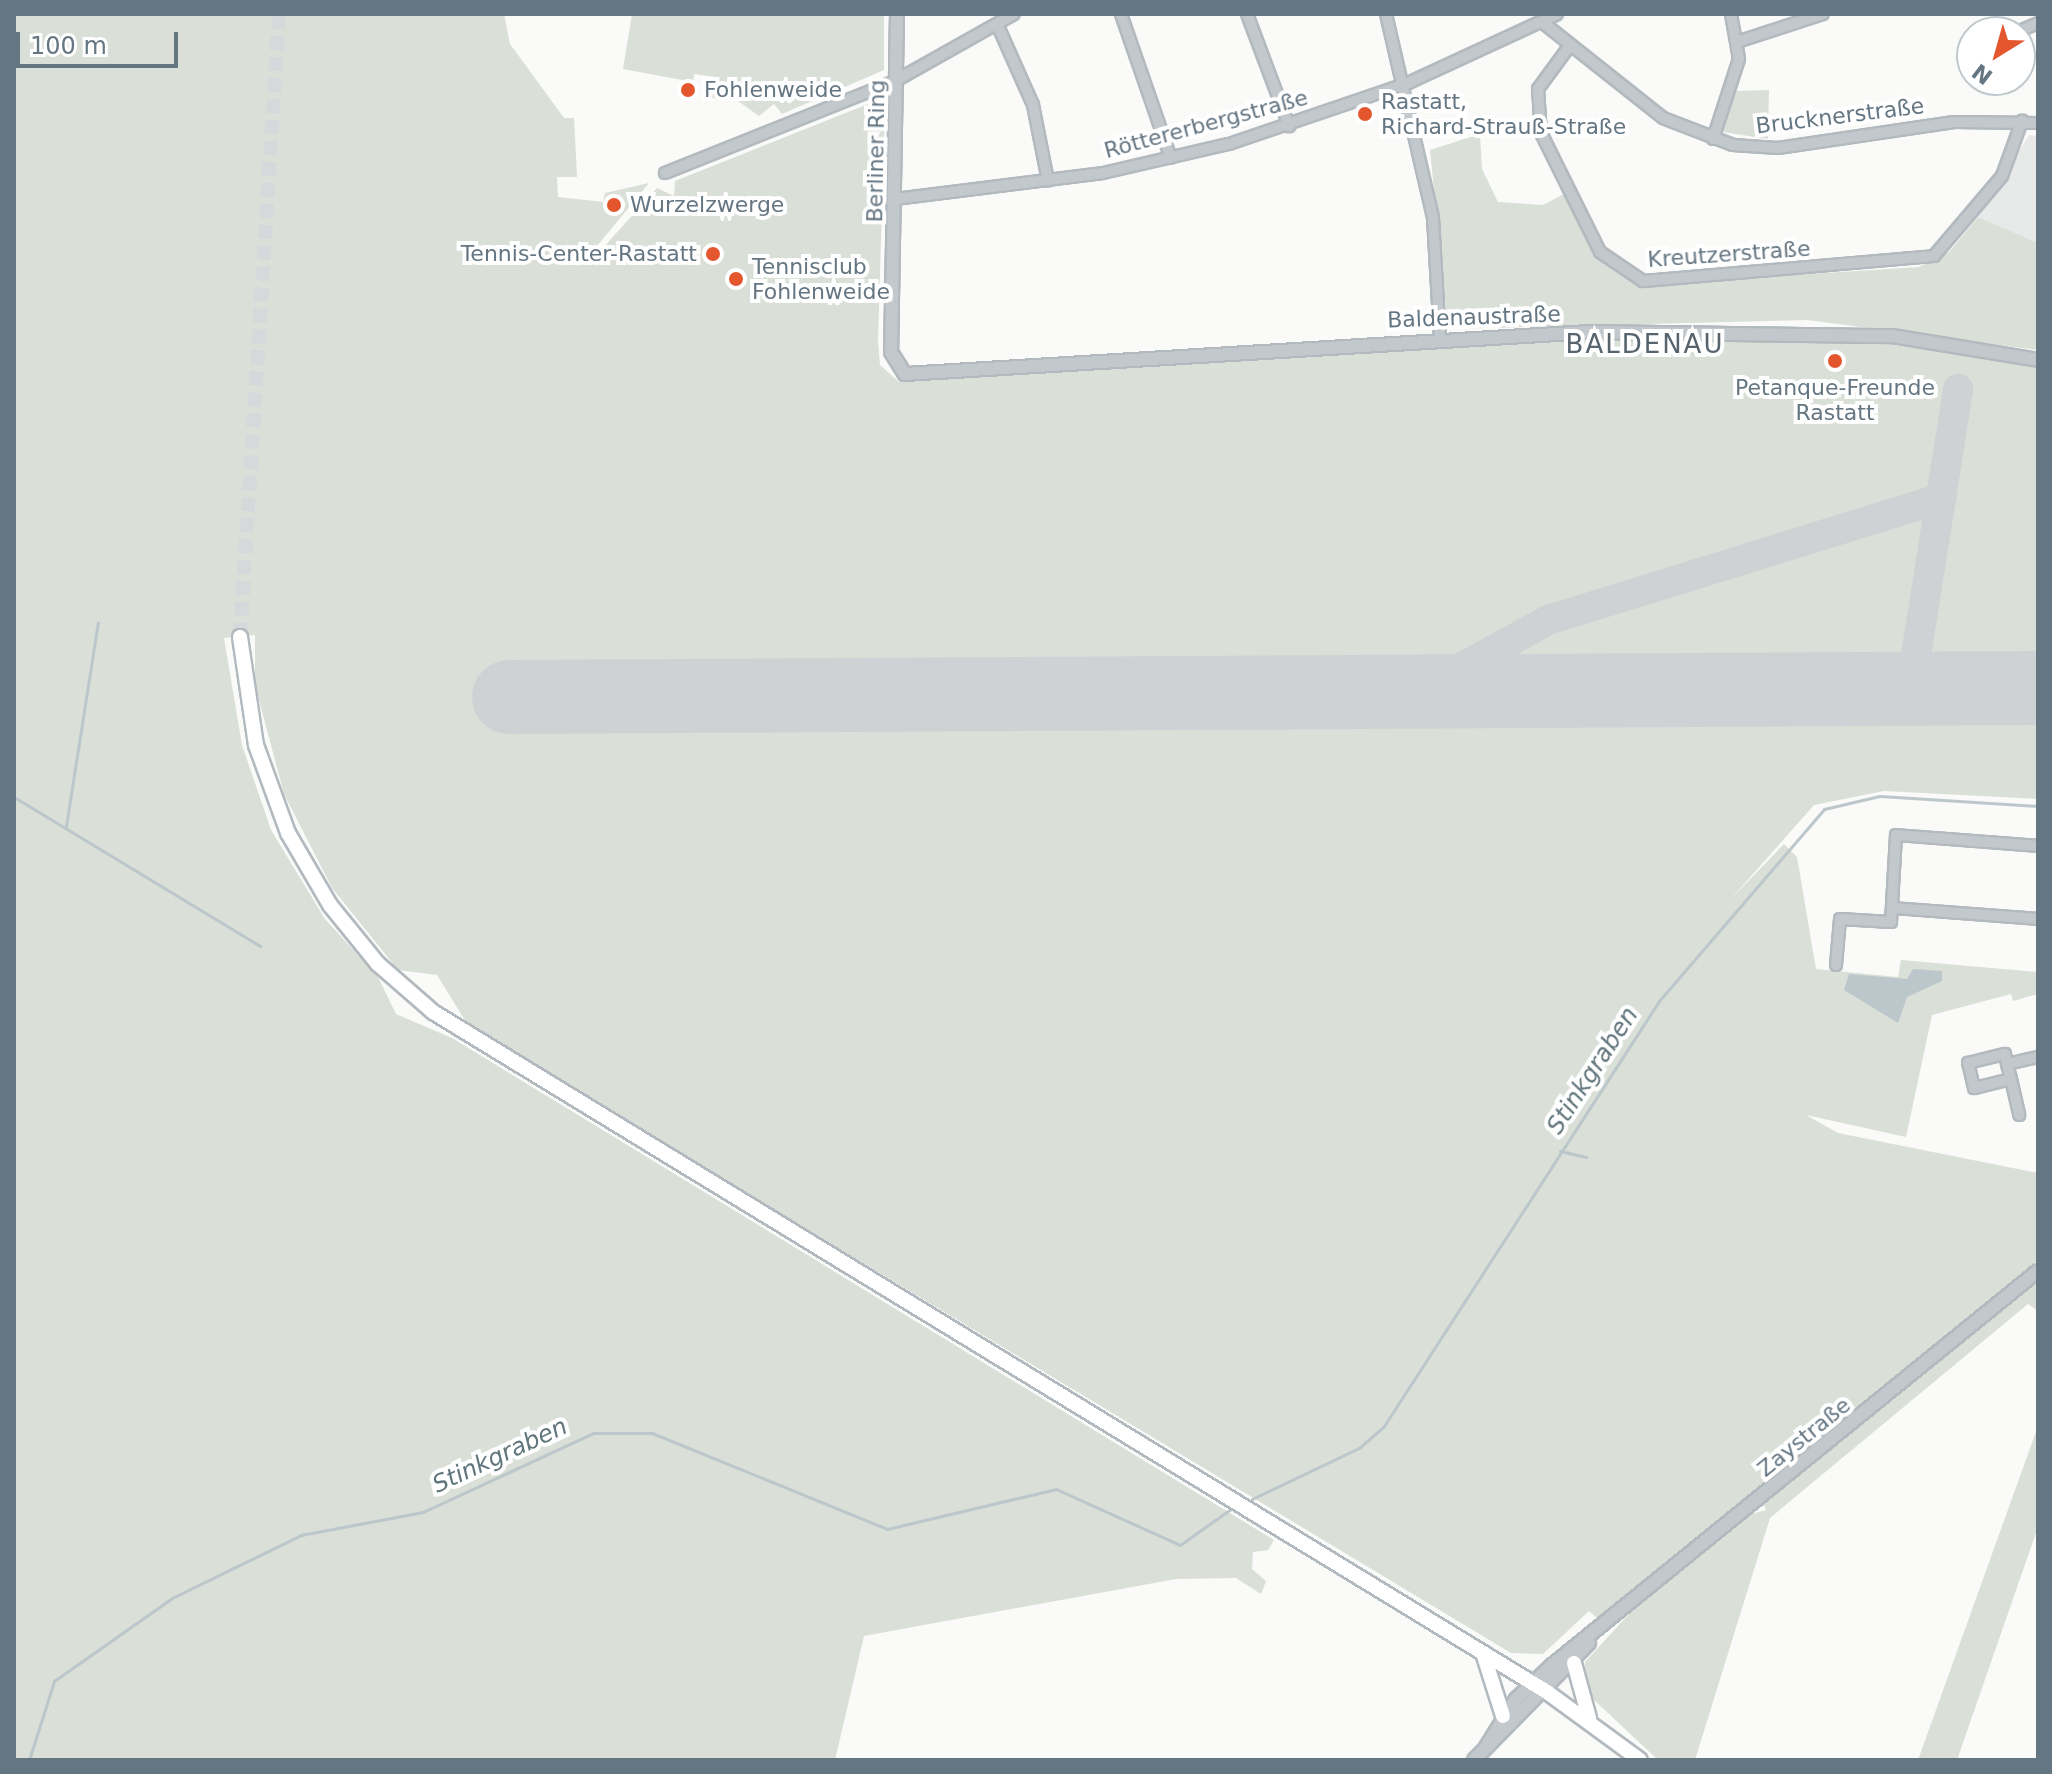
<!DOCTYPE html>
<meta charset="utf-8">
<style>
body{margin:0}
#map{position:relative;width:2052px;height:1774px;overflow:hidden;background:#fafaf8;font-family:"DejaVu Sans",sans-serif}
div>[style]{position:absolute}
.built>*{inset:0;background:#e8e9e9}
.green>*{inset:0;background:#dadfd7}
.water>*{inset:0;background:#bbc7cb}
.stream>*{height:3px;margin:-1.5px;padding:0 1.5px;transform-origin:1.5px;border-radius:1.5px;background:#bbc7cb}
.taxiway>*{height:30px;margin:-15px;padding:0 15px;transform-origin:15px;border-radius:15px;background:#ced2d4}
.runway>*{height:74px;margin:-37px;padding:0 37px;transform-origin:37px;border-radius:37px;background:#ced2d4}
.secondary-tunnel>*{height:14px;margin-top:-7px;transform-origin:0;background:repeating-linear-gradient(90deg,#d5d9db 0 14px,transparent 0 21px)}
.roads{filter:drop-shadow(2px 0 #b3babf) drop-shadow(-2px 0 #b3babf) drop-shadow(0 2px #b3babf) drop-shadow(0 -2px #b3babf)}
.minor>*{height:10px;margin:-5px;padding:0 5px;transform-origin:5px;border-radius:5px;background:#c3c8cc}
.tertiary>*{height:12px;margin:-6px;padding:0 6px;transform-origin:6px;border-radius:6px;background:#c3c8cc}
.secondary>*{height:14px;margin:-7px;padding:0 7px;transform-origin:7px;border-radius:7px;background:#fff}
.dots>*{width:22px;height:22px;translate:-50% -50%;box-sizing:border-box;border:4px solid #fff;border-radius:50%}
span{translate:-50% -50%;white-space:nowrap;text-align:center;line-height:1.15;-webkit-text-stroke:8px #fff;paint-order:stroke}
.poi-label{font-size:22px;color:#657683}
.left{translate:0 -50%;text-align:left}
.right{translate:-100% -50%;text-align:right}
.street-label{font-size:22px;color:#657683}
.water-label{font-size:24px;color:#60757c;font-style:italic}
.quarter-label{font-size:26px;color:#57646e;letter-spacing:2px}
.frame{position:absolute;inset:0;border:16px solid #657683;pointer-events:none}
.north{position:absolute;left:1956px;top:16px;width:80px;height:80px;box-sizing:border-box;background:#fff;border:2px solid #c1c8cd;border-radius:50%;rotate:217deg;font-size:22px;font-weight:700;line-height:32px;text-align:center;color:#657683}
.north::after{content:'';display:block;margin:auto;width:28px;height:36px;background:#e4572e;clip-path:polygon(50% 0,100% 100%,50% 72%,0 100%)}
.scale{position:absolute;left:16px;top:32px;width:162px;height:36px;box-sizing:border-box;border:4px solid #657683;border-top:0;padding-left:10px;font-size:24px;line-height:28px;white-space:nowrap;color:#657683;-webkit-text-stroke:6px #fff;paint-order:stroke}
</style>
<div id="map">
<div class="built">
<div style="clip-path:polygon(2029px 135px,2038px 136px,2038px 243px,1978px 217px)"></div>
</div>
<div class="green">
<div style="clip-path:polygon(14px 14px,504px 14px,510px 44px,564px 118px,574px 118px,577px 177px,557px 177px,558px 197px,603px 202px,605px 193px,649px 183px,597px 246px,602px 249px,657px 188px,674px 196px,675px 181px,878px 100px,885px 107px,878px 341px,880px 365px,899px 382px,1545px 340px,1741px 337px,1894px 345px,2038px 366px,2038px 799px,1884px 791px,1814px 805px,1730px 900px,1784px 844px,1797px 857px,1816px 969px,1898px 977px,1901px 960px,2038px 972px,2038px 994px,2013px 1001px,2011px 994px,1932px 1015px,1906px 1137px,1806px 1115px,1838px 1133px,2038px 1173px,2038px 1260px,1597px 1618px,1589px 1611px,1543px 1654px,1511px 1653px,501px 1045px,466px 1022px,437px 975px,398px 970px,332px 888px,284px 794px,255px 685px,255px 635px,224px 638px,242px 745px,271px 830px,325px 919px,378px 977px,396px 1014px,452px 1038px,1274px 1540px,1268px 1550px,1253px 1552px,1252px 1569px,1266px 1581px,1261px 1594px,1236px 1578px,1176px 1579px,864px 1636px,835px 1760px,14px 1760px)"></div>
<div style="clip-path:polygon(632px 14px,884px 14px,884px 70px,782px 114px,774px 104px,759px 116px,738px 101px,712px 98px,715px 77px,694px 74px,693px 82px,623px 69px)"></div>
<div style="clip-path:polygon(1769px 90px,1768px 139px,1723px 132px,1736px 91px)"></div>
<div style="clip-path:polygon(1480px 134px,1482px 169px,1498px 202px,1543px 205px,1564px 194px,1600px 260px,1637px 285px,1919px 267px,1949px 252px,1978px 217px,2038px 243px,2038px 350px,1807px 320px,1448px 329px,1430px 150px)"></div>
<div style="clip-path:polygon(2038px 1278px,2038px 1311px,2028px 1304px,1770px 1518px,1695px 1760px,1658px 1760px,1592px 1698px,1584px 1685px,1585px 1662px,1630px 1613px,1745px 1516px,1766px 1510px,1762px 1501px)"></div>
<div style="clip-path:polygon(2038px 1426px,2038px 1527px,1957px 1760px,1918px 1760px)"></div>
</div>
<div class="water">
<div style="clip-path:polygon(1913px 969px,1942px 971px,1942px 981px,1907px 997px,1898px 1023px,1844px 990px,1849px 974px,1907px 979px)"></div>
</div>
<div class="stream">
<div style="left:14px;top:797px;width:288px;rotate:31.2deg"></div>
<div style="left:66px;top:826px;width:206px;rotate:-81.1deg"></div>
<div style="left:1560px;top:1151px;width:27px;rotate:13deg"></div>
<div style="left:1252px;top:1499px;width:119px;rotate:-25.5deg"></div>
<div style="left:1359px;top:1448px;width:33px;rotate:-41deg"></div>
<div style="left:1384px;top:1426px;width:506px;rotate:-57.09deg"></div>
<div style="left:1659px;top:1001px;width:253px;rotate:-49.3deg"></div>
<div style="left:1824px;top:809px;width:57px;rotate:-13.1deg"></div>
<div style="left:1880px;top:796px;width:158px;rotate:3.6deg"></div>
<div style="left:29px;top:1760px;width:83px;rotate:-72.4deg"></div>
<div style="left:54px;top:1681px;width:144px;rotate:-35.1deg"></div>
<div style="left:172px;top:1598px;width:144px;rotate:-26deg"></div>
<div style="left:301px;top:1535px;width:124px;rotate:-10.7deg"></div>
<div style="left:423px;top:1512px;width:187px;rotate:-24.9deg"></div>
<div style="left:593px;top:1433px;width:59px"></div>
<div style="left:652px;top:1433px;width:254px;rotate:22.2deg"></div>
<div style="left:887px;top:1529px;width:174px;rotate:-13.3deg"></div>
<div style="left:1056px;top:1489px;width:136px;rotate:24.3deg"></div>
<div style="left:1180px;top:1545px;width:64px;rotate:-35.4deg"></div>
</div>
<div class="taxiway">
<div style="left:1911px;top:687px;width:302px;rotate:-81deg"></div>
<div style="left:1419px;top:691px;width:147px;rotate:-28.8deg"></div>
<div style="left:1548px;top:620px;width:412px;rotate:-17.2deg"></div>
</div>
<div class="runway">
<div style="left:509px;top:697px;width:1529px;rotate:-0.34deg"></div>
</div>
<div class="secondary-tunnel">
<div style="left:240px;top:637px;width:624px;rotate:-86.42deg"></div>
</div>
<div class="roads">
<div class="minor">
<div style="left:1121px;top:14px;width:152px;rotate:70.9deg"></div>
<div style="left:1247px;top:14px;width:120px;rotate:69.4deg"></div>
<div style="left:1386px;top:14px;width:209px;rotate:77deg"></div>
<div style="left:1433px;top:218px;width:120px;rotate:86.7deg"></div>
<div style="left:1542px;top:22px;width:154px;rotate:38.4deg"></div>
<div style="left:1663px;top:118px;width:75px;rotate:21.1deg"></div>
<div style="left:1733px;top:145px;width:45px;rotate:3.8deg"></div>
<div style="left:1778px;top:148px;width:178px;rotate:-8.4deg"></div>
<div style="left:1954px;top:122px;width:84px;rotate:0.7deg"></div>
<div style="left:997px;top:24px;width:89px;rotate:66deg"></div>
<div style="left:1033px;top:105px;width:77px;rotate:78.8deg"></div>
<div style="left:2017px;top:32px;width:23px;rotate:-23deg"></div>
<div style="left:1740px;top:41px;width:87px;rotate:-18deg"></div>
<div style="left:1568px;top:48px;width:51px;rotate:126.2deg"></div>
<div style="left:1538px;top:89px;width:44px;rotate:86.1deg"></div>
<div style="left:1541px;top:133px;width:133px;rotate:63.6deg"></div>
<div style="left:1600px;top:252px;width:52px;rotate:34deg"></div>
<div style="left:1643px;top:281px;width:292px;rotate:-4.9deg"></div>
<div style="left:1934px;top:256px;width:105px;rotate:-49.6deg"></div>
<div style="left:2002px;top:176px;width:59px;rotate:-70deg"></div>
<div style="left:1713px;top:139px;width:84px;rotate:-72deg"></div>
<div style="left:1739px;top:59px;width:46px;rotate:-100.1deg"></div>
<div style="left:665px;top:173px;width:250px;rotate:-21.8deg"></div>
<div style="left:897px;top:80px;width:134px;rotate:-29.4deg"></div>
<div style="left:895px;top:199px;width:210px;rotate:-7.1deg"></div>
<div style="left:1103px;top:173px;width:129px;rotate:-13deg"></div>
<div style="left:1229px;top:144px;width:189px;rotate:-18.8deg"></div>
<div style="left:1408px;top:83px;width:164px;rotate:-24.8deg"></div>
<div style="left:1893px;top:908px;width:145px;rotate:4.3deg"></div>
<div style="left:1836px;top:965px;width:46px;rotate:-85deg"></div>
<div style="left:1840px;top:919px;width:51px;rotate:3.4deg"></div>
<div style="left:1891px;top:922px;width:87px;rotate:-86.7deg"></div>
<div style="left:1896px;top:835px;width:142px;rotate:4.4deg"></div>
<div style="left:2007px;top:1064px;width:32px;rotate:-13deg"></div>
<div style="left:2011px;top:1079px;width:38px;rotate:166deg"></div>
<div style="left:1974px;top:1088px;width:26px;rotate:-103deg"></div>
<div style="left:1968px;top:1063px;width:38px;rotate:-14deg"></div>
<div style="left:2005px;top:1054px;width:10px;rotate:79deg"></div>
<div style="left:2007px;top:1064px;width:16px;rotate:75deg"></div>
<div style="left:2011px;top:1079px;width:37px;rotate:77deg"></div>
</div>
<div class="tertiary">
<div style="left:897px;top:14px;width:338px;rotate:91deg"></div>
<div style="left:891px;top:352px;width:26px;rotate:58deg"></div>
<div style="left:905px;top:374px;width:686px;rotate:-3.51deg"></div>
<div style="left:1590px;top:332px;width:302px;rotate:0.8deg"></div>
<div style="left:1892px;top:336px;width:148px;rotate:9.3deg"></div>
<div style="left:1486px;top:1747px;width:57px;rotate:-58deg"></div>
<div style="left:1516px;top:1699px;width:48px;rotate:-43.3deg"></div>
<div style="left:1551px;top:1666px;width:627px;rotate:-39.05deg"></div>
<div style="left:1474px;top:1760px;width:164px;rotate:-45.5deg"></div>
</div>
<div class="secondary">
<div style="left:240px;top:637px;width:109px;rotate:81.6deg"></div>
<div style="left:256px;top:745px;width:94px;rotate:70deg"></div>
<div style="left:288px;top:833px;width:83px;rotate:59.7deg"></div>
<div style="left:330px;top:905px;width:76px;rotate:50.9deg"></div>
<div style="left:378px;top:964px;width:73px;rotate:41.1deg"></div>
<div style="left:433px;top:1012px;width:1305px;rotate:31.4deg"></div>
<div style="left:1547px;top:1692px;width:115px;rotate:36.2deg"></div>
<div style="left:1483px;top:1653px;width:66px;rotate:72.4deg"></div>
<div style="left:1574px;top:1663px;width:57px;rotate:74.7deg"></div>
</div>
</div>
<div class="dots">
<div style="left:688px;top:90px;background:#e4572e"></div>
<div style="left:1365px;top:114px;background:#e4572e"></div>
<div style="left:614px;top:205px;background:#e4572e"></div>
<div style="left:713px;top:254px;background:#e4572e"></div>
<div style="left:736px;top:279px;background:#e4572e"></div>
<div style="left:1835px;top:361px;background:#e4572e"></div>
</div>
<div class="poi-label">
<span class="left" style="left:704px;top:90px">Fohlenweide</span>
<span class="left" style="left:1381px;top:114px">Rastatt,<br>Richard-Strauß-Straße</span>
<span class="left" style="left:630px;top:205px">Wurzelzwerge</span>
<span class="right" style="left:697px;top:254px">Tennis-Center-Rastatt</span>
<span class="left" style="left:752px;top:279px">Tennisclub<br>Fohlenweide</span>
<span style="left:1835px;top:400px">Petanque-Freunde<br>Rastatt</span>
</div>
<div class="street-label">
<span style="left:1840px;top:116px;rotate:-7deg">Brucknerstraße</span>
<span style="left:1206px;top:124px;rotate:-15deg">Röttererbergstraße</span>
<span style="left:876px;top:151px;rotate:-89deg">Berliner Ring</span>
<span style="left:1729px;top:254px;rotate:-4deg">Kreutzerstraße</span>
<span style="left:1474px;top:317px;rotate:-2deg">Baldenaustraße</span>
<span style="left:1804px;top:1437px;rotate:-39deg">Zaystraße</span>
</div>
<div class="water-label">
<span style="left:1593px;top:1071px;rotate:-57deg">Stinkgraben</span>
<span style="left:500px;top:1456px;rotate:-25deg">Stinkgraben</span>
</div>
<div class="quarter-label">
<span style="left:1645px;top:345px">BALDENAU</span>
</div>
<div class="frame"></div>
<div class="north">N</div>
<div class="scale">100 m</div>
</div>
